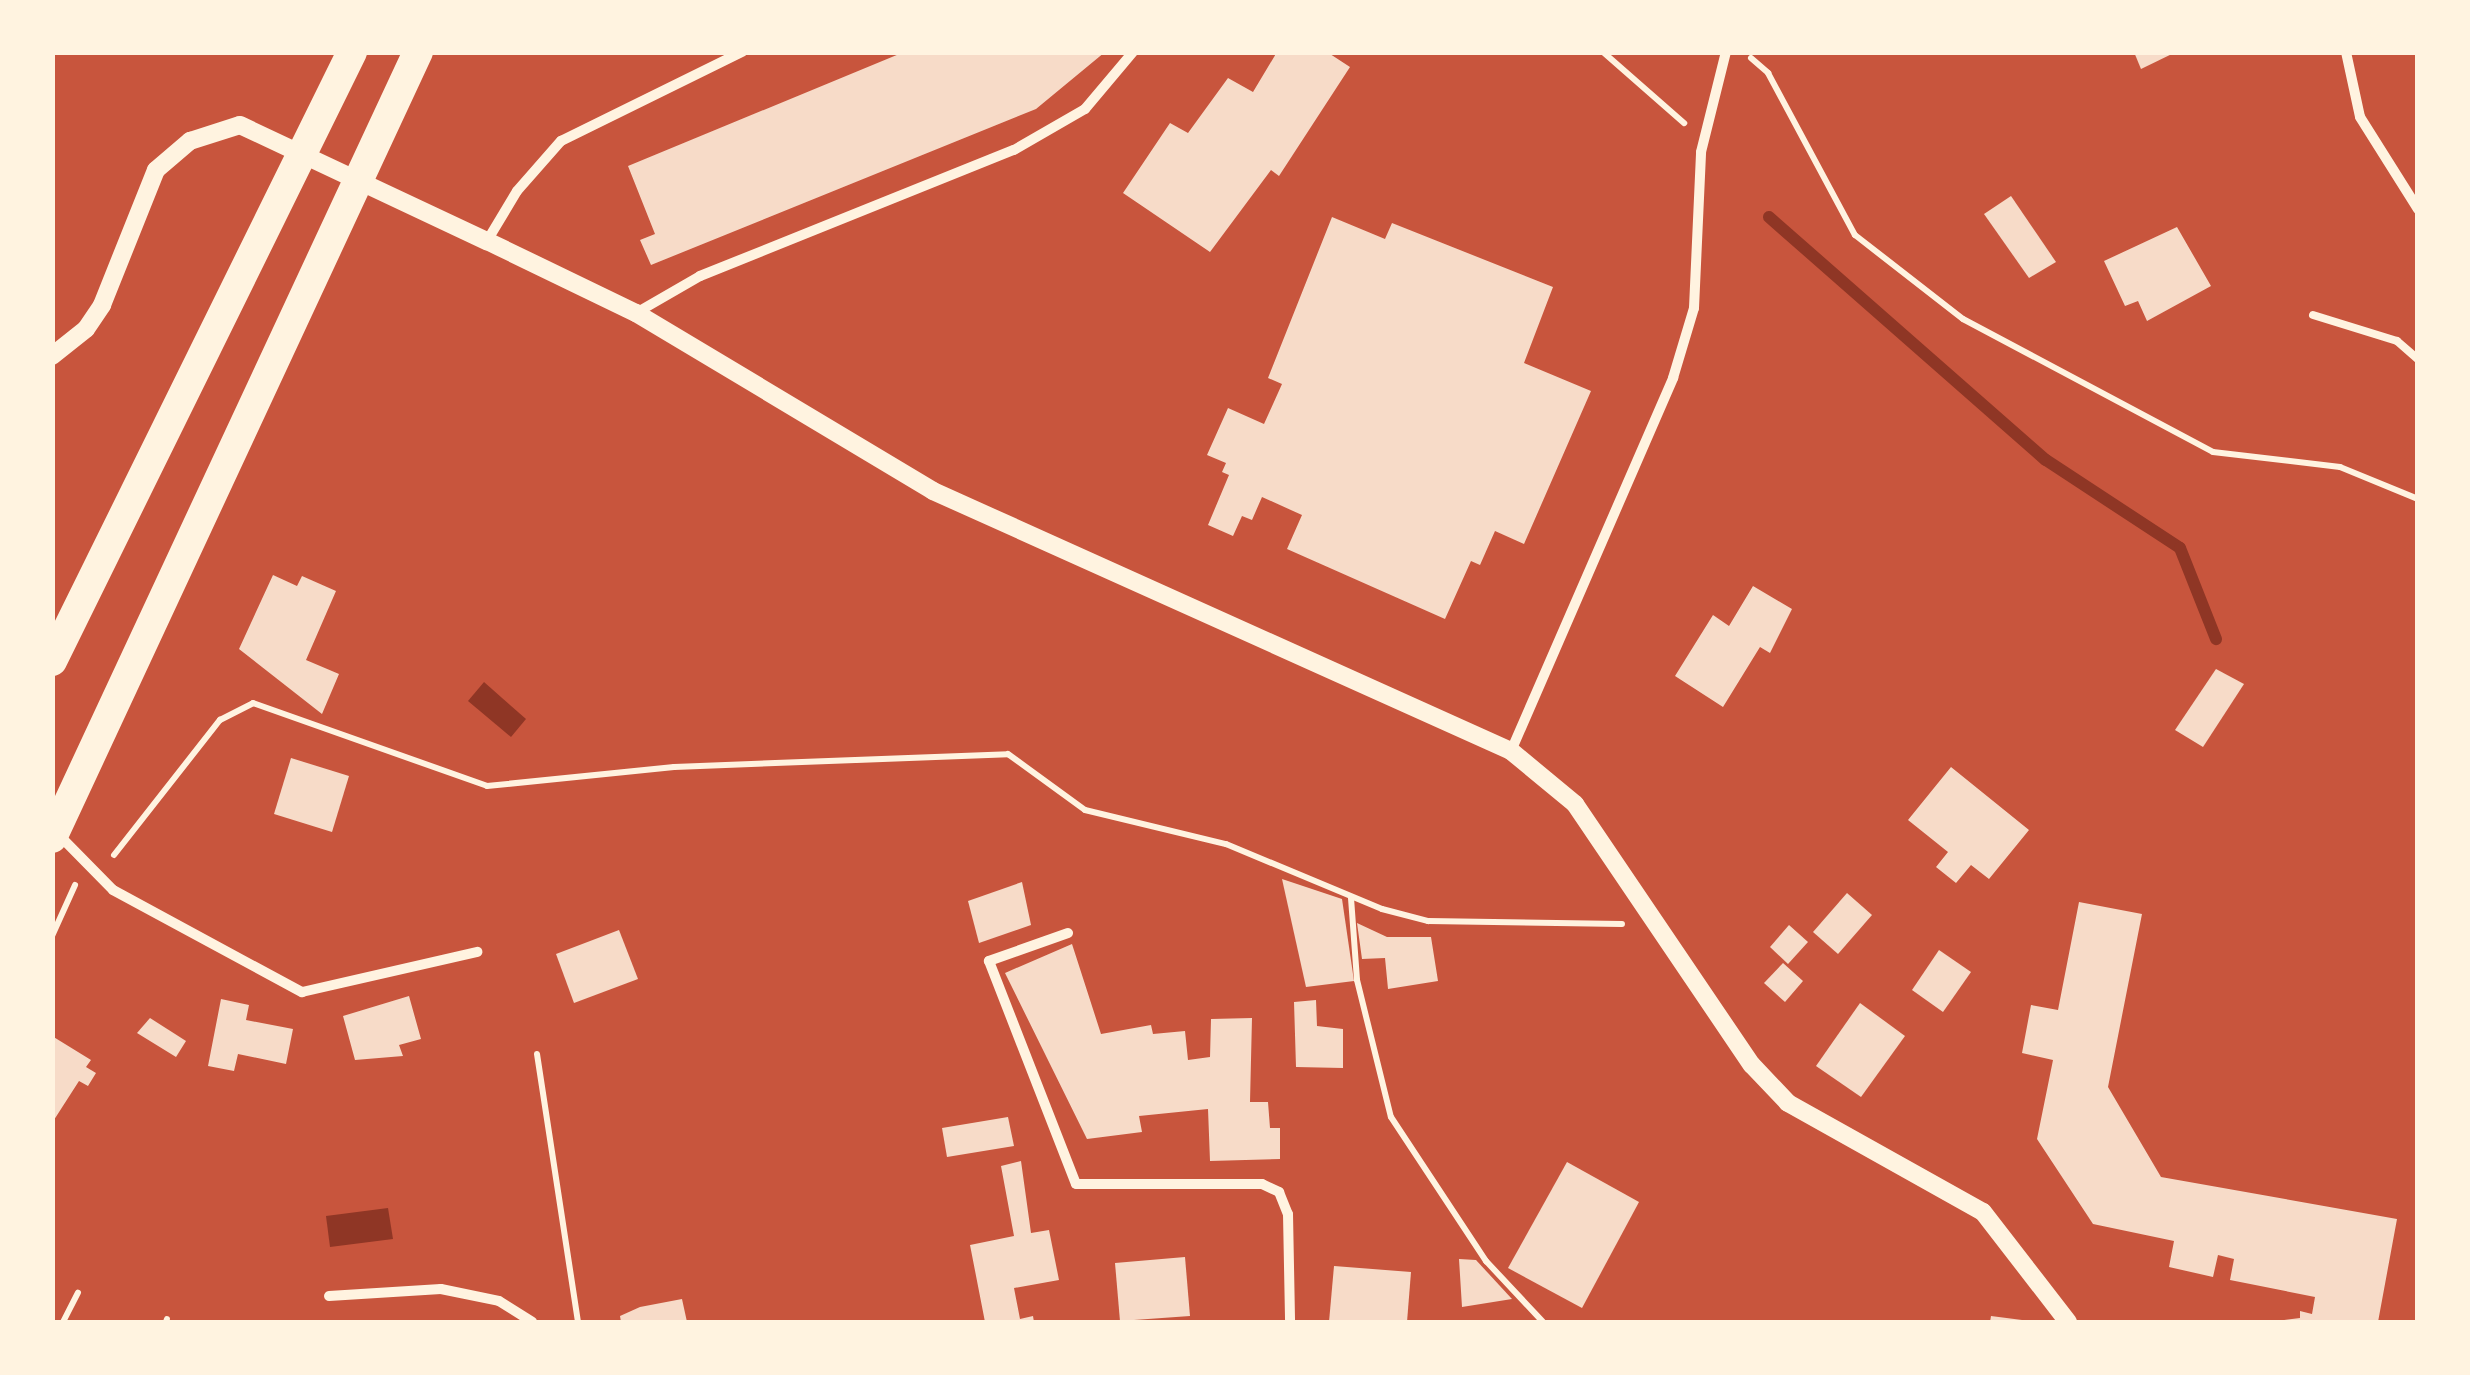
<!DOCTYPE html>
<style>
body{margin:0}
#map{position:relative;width:2470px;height:1375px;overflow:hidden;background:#c8553d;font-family:"Sofia Sans Condensed",sans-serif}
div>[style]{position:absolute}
.water>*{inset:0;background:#8f3625}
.stream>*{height:12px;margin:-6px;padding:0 6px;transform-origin:6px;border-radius:6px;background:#8f3625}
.building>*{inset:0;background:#f7dbc8}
.path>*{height:6px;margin:-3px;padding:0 3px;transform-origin:3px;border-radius:3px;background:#fff3e0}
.service>*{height:8px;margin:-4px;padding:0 4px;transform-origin:4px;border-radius:4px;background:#fff3e0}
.minor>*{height:10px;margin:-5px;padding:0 5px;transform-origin:5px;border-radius:5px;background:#fff3e0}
.tertiary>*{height:18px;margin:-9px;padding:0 9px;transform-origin:9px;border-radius:9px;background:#fff3e0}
.motorway>*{height:30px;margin:-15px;padding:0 15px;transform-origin:15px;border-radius:15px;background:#fff3e0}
span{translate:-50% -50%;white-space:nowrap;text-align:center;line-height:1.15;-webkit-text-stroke:8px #fff3e0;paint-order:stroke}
.frame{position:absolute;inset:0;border:55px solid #fff3e0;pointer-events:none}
</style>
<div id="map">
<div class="water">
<div style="clip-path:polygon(484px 682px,526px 719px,511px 737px,468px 701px)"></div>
<div style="clip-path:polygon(388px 1208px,393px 1239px,330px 1247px,326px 1216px)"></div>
</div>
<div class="stream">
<div style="left:1769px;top:217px;width:368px;rotate:41.3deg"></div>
<div style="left:2046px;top:460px;width:160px;rotate:33.3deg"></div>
<div style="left:2180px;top:548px;width:98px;rotate:68.4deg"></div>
</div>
<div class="building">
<div style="clip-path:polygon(904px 52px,1105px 52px,1036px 109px,651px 265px,640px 240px,655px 234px,628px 166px)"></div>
<div style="clip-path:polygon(1277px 52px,1327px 52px,1350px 67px,1279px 176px,1271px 170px,1210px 252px,1123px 193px,1170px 123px,1188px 133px,1228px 78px,1253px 92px)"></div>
<div style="clip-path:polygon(2134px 52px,2176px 52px,2141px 69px)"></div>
<div style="clip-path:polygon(2011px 196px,2056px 262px,2029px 278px,1984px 214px)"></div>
<div style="clip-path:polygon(1332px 217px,1385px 239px,1392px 223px,1553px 287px,1524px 363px,1591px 391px,1524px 544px,1495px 531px,1480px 565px,1471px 561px,1445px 619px,1287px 549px,1302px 515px,1262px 497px,1252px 520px,1242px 516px,1233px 536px,1208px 525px,1229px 475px,1222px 472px,1226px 463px,1207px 455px,1228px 408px,1264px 424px,1282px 384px,1268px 378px)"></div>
<div style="clip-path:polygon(2177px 227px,2211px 286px,2147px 321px,2138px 301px,2125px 306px,2104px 261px)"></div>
<div style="clip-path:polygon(273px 575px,297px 586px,302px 576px,336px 591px,306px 660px,339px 674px,322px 714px,239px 649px)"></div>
<div style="clip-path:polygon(1753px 586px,1792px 609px,1770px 653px,1760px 647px,1723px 707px,1675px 676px,1713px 615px,1729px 626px)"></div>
<div style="clip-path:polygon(2216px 669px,2244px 684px,2203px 747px,2175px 730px)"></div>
<div style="clip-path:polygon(291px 758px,349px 776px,332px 832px,274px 814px)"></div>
<div style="clip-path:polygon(1951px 767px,2029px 830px,1989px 879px,1971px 865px,1956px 883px,1936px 867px,1948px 852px,1908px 820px)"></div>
<div style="clip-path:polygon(1282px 879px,1342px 899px,1354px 981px,1306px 987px)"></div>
<div style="clip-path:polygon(1022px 882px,1031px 925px,979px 943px,968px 901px)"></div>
<div style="clip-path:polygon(1847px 893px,1872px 915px,1838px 954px,1813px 932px)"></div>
<div style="clip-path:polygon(2079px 902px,2142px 914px,2108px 1087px,2161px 1177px,2397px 1219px,2378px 1322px,2269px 1322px,2300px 1318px,2300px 1311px,2312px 1314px,2315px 1297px,2230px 1280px,2234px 1259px,2218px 1255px,2213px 1277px,2169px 1267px,2174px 1241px,2093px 1224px,2037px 1139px,2053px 1060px,2022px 1053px,2031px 1005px,2058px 1010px)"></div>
<div style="clip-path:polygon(1357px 923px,1387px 937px,1431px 937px,1438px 981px,1388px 989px,1385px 958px,1362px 959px)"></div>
<div style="clip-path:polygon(1789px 925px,1808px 942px,1788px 964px,1770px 947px)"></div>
<div style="clip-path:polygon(619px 930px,638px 979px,574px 1003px,556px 954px)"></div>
<div style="clip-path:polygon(1072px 944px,1101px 1034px,1151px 1025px,1153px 1034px,1185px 1031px,1188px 1060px,1210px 1057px,1211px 1019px,1252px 1018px,1250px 1102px,1268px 1102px,1270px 1128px,1280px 1128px,1280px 1159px,1210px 1161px,1208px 1109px,1139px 1116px,1142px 1132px,1087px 1139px,1005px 973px)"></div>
<div style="clip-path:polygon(1939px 950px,1971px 972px,1943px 1012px,1912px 990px)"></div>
<div style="clip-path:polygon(1783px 963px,1803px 981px,1785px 1002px,1764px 983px)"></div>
<div style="clip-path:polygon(409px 996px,421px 1039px,399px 1045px,403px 1056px,355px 1060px,343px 1016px)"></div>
<div style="clip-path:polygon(221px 999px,249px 1005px,246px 1020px,293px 1029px,286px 1064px,238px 1054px,234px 1071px,208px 1066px)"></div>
<div style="clip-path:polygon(1316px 1000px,1317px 1026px,1343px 1029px,1343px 1068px,1296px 1067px,1294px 1002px)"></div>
<div style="clip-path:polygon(1860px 1003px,1905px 1036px,1861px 1097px,1816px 1066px)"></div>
<div style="clip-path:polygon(150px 1018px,186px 1041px,176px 1057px,137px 1033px)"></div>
<div style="clip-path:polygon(52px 1036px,91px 1060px,86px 1067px,96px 1073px,88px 1086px,79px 1081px,52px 1123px)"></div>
<div style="clip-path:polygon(1008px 1117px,1014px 1146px,947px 1157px,942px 1128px)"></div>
<div style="clip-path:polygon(1021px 1161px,1031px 1233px,1049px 1230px,1059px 1280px,1014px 1288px,1020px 1319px,1033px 1316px,1034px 1322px,985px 1322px,970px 1245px,1014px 1236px,1001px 1166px)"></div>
<div style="clip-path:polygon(1567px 1162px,1639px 1202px,1582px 1308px,1508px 1268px)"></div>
<div style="clip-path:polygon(1185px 1257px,1190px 1316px,1120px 1321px,1115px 1263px)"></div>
<div style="clip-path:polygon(1459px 1259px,1476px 1260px,1512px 1299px,1462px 1307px)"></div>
<div style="clip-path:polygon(1334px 1266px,1411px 1272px,1407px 1322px,1329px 1322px)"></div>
<div style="clip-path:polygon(682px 1299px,687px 1322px,621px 1322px,620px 1316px,640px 1307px)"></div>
<div style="clip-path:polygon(1991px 1316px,2022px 1320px,2021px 1322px,1990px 1322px)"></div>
</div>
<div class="path">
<div style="left:1603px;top:52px;width:108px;rotate:41.2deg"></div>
<div style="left:1751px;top:58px;width:23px;rotate:41deg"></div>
<div style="left:1768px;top:73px;width:184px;rotate:61.8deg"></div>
<div style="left:1855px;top:235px;width:137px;rotate:37.9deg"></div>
<div style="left:1963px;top:319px;width:283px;rotate:28deg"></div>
<div style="left:2213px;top:452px;width:128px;rotate:6.7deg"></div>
<div style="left:2340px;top:467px;width:84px;rotate:22.3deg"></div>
<div style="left:114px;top:855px;width:172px;rotate:-51.9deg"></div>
<div style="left:220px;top:720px;width:37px;rotate:-27deg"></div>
<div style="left:253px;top:703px;width:248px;rotate:19.5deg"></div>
<div style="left:487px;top:786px;width:188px;rotate:-5.8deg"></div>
<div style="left:674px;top:767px;width:334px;rotate:-2.2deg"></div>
<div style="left:1008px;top:754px;width:95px;rotate:36deg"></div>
<div style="left:1085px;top:810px;width:145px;rotate:13.6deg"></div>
<div style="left:1226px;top:844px;width:169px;rotate:22.6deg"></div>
<div style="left:1382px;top:909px;width:48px;rotate:14.6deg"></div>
<div style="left:1428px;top:921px;width:194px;rotate:0.9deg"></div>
<div style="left:1351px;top:898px;width:82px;rotate:85.8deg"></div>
<div style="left:1357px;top:980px;width:141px;rotate:76.1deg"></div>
<div style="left:1391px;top:1117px;width:173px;rotate:56.6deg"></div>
<div style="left:1486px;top:1261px;width:83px;rotate:46.9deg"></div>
<div style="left:52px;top:936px;width:56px;rotate:-65.7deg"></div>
<div style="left:537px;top:1054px;width:271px;rotate:81.3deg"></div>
<div style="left:63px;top:1322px;width:33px;rotate:-63deg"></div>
<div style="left:166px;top:1322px;width:3px;rotate:-72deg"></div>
</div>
<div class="service">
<div style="left:2313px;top:315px;width:88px;rotate:17.2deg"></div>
<div style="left:2397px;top:341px;width:28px;rotate:41deg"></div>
</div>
<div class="minor">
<div style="left:2346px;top:52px;width:66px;rotate:77.8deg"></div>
<div style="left:2360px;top:117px;width:109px;rotate:57.8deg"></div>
<div style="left:487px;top:241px;width:58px;rotate:-59deg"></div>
<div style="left:517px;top:191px;width:67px;rotate:-48.7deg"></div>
<div style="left:561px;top:141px;width:202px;rotate:-26.2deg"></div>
<div style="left:636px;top:313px;width:74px;rotate:-30deg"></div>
<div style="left:700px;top:276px;width:338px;rotate:-21.9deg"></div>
<div style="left:1014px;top:150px;width:82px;rotate:-30deg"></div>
<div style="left:1085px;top:109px;width:75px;rotate:-49.9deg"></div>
<div style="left:1511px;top:751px;width:407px;rotate:-66.5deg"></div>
<div style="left:1673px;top:378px;width:73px;rotate:-73.3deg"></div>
<div style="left:1694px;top:308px;width:156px;rotate:-87.4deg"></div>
<div style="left:1701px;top:152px;width:103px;rotate:-76deg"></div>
<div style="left:57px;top:833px;width:80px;rotate:45.5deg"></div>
<div style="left:113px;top:890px;width:215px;rotate:28.4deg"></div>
<div style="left:302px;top:992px;width:180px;rotate:-12.9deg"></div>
<div style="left:1068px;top:933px;width:84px;rotate:160.5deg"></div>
<div style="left:989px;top:961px;width:239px;rotate:68.7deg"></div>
<div style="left:1076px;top:1184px;width:186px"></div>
<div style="left:1262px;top:1184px;width:19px;rotate:25deg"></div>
<div style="left:1279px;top:1192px;width:24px;rotate:68deg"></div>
<div style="left:1288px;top:1214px;width:108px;rotate:88.9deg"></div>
<div style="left:329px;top:1296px;width:112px;rotate:-3.6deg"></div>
<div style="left:441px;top:1289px;width:59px;rotate:11.7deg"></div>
<div style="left:499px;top:1301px;width:39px;rotate:32deg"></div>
</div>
<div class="tertiary">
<div style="left:52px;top:356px;width:43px;rotate:-38.5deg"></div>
<div style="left:86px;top:329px;width:29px;rotate:-56deg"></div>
<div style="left:102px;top:305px;width:145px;rotate:-68.2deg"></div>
<div style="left:156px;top:170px;width:45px;rotate:-40.5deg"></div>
<div style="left:190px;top:141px;width:52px;rotate:-17.7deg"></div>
<div style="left:240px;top:125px;width:273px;rotate:25.2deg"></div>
<div style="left:487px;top:241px;width:165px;rotate:25.8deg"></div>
<div style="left:636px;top:313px;width:346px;rotate:30.9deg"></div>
<div style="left:933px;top:491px;width:634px;rotate:24.22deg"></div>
<div style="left:1511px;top:751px;width:83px;rotate:39.6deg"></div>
<div style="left:1575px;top:804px;width:315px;rotate:55.9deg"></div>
<div style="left:1752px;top:1065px;width:52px;rotate:46.5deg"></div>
<div style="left:1788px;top:1103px;width:223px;rotate:29.2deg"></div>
<div style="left:1983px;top:1212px;width:139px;rotate:52.3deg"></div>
</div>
<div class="motorway">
<div style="left:52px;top:661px;width:679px;rotate:-63.77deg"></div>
<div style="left:52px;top:838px;width:867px;rotate:-65.03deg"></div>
</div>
<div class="frame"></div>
</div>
